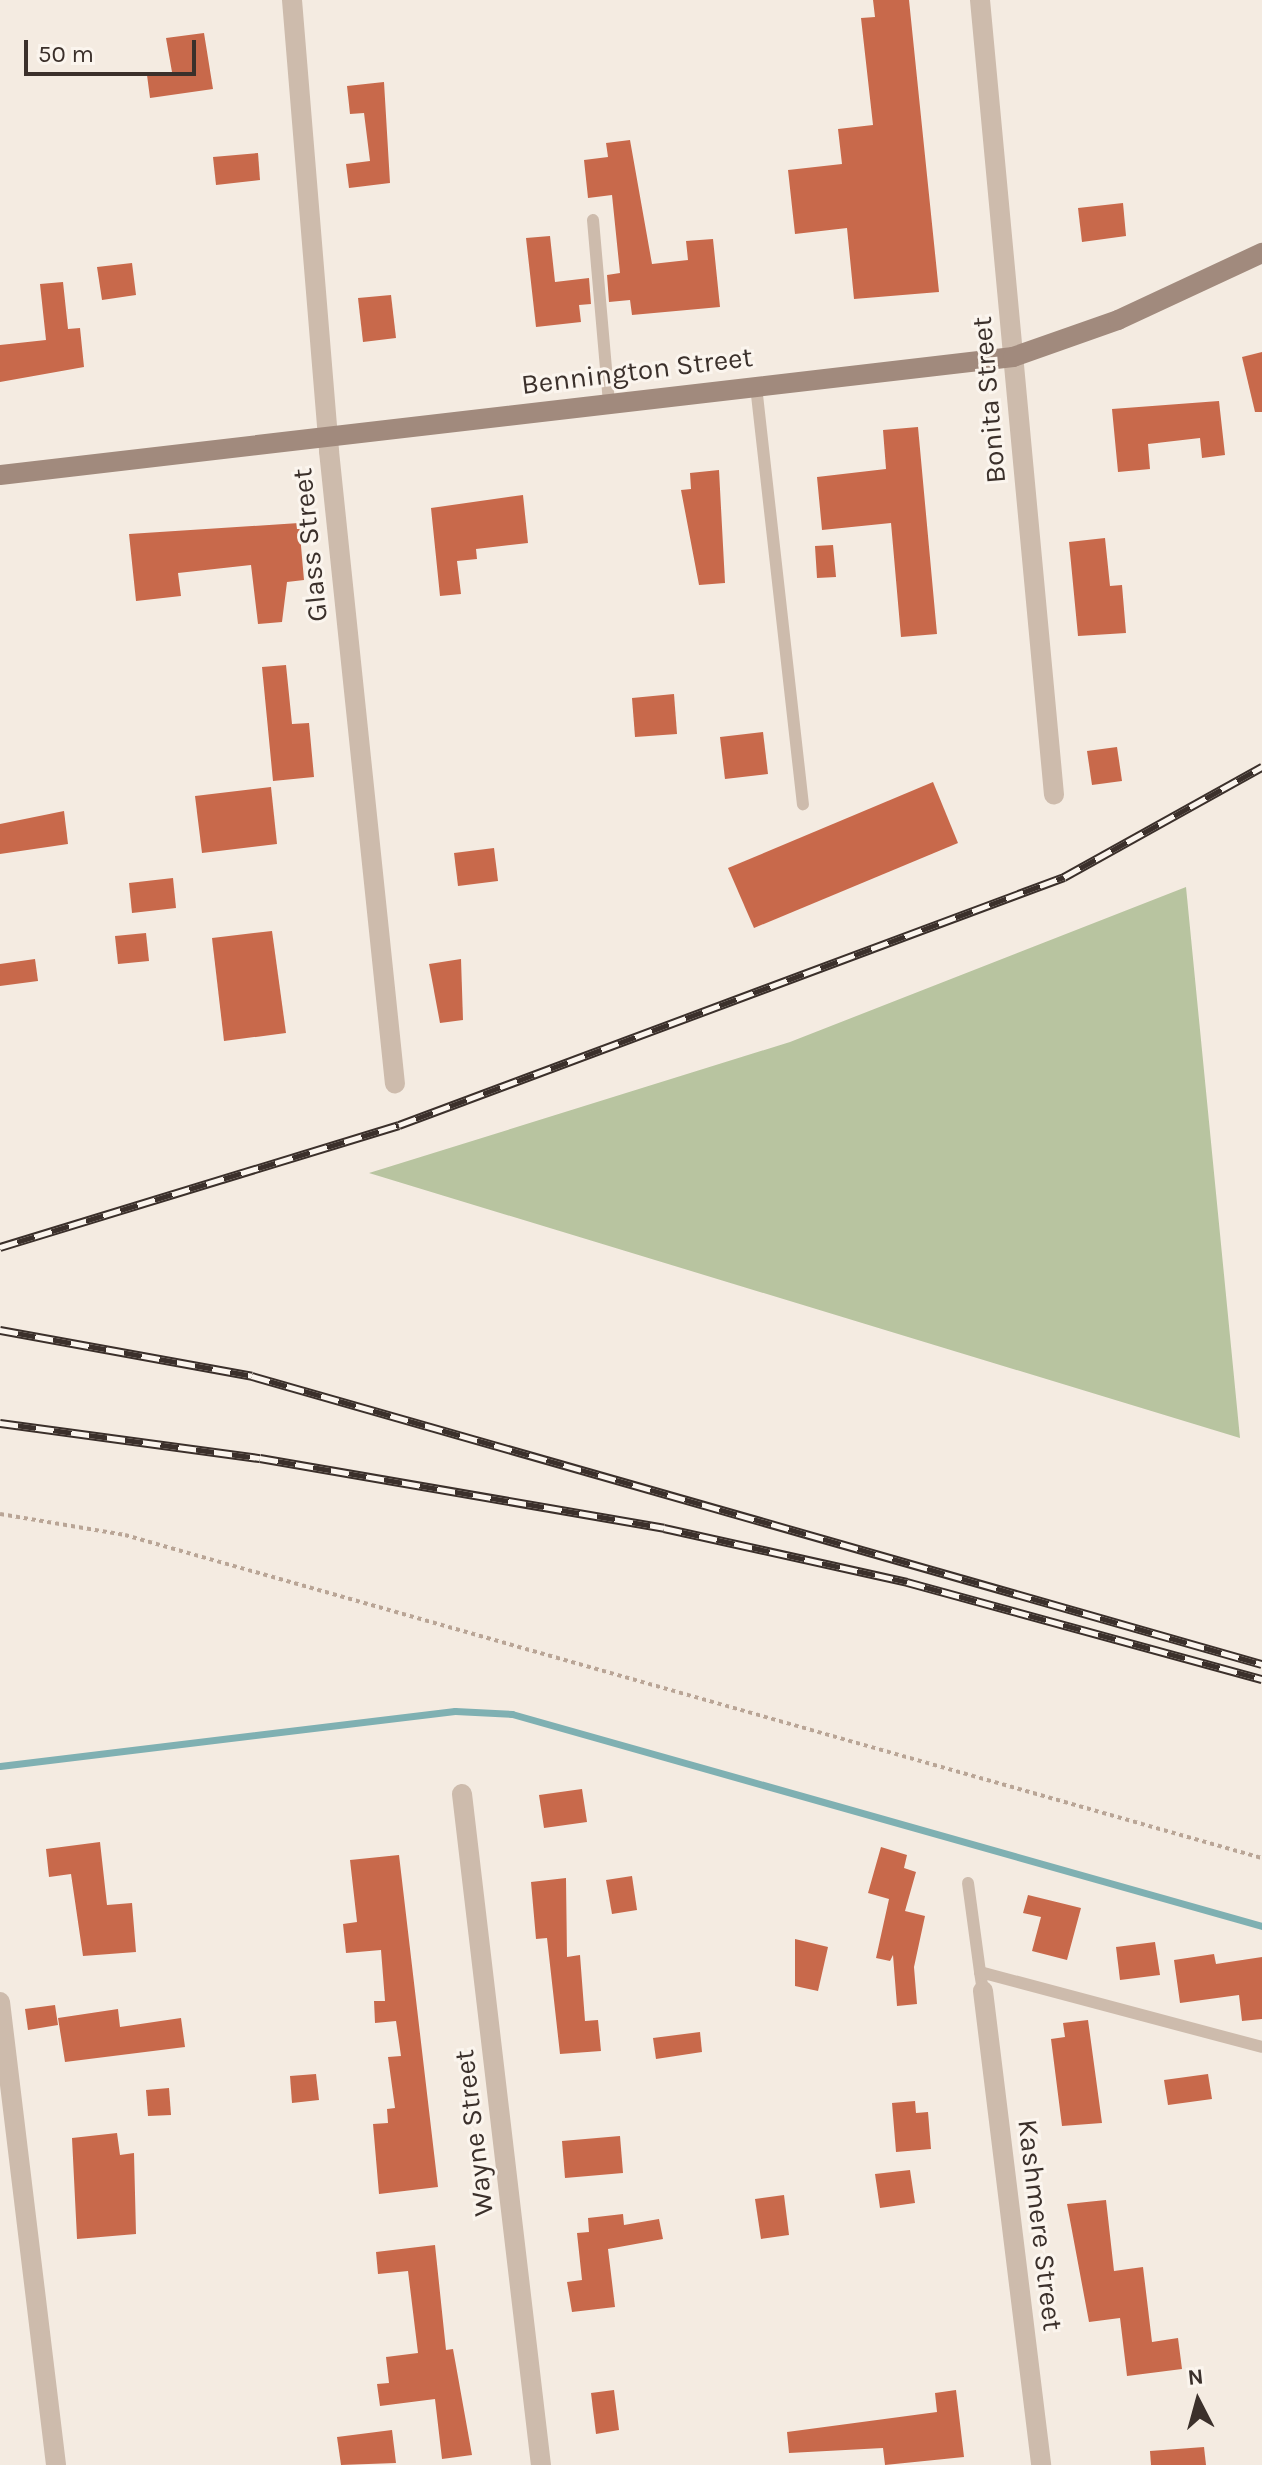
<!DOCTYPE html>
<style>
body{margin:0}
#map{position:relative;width:1262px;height:2465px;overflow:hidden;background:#f4ebe1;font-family:Karla,sans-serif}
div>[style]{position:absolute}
.green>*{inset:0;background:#b8c4a0}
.stream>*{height:7px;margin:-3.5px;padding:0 3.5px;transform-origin:3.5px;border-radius:3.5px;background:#7fb0b2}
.building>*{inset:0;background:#c8694b}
.path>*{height:4px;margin-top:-2px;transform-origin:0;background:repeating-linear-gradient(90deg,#b9a596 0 4px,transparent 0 8px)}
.lane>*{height:12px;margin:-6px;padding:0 6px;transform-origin:6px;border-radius:6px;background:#cdbbac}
.street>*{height:20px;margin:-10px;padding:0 10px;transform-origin:10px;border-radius:10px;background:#cdbbac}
.secondary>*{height:20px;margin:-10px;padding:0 10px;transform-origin:10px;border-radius:10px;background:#a18a7d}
.rail>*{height:9px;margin-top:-4.5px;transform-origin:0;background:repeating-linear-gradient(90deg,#fbf5ee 0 18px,#3b302b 0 36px);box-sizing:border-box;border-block:2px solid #3b302b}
span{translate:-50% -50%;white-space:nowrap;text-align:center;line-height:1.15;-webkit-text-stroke:6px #fbf5ee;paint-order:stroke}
.street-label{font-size:28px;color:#3b302b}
.north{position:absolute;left:1158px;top:2361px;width:80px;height:80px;-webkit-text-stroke:6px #fbf5ee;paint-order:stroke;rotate:354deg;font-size:22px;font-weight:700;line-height:32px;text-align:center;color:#3b302b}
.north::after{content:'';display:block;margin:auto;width:28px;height:36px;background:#3b302b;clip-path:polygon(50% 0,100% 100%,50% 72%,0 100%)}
.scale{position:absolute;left:24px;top:40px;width:172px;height:36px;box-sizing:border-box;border:4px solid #3b302b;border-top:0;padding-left:10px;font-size:24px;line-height:28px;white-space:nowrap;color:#3b302b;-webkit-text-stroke:6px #fbf5ee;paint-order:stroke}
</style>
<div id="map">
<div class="green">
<div style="clip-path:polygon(1186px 887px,1240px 1438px,369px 1173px,790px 1042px)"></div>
</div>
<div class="stream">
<div style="left:0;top:1766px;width:458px;rotate:-6.9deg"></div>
<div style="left:455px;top:1711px;width:57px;rotate:3deg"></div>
<div style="left:512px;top:1714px;width:779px;rotate:15.78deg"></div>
</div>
<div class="building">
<div style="clip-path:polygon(873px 0,909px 0,939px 292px,854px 299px,847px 228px,795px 234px,788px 170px,842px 164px,838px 129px,873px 125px,861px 18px,875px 17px)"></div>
<div style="clip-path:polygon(204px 33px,213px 89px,150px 98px,147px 75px,172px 72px,166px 38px)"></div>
<div style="clip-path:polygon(384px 82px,390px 183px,349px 188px,346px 164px,370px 161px,364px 113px,350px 114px,347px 86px)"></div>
<div style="clip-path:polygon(630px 140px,652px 264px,688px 260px,686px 241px,713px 239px,720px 307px,632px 315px,630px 300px,609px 302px,607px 275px,620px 273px,612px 195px,588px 198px,584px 160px,608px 157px,606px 143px)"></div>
<div style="clip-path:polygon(258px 153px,260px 180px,216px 185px,213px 157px)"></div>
<div style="clip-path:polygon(1123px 203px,1126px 236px,1082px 242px,1078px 208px)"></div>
<div style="clip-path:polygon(550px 236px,555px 282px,589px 278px,591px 304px,579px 305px,581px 322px,536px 327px,526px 238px)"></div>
<div style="clip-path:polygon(132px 263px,136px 295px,102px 300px,97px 267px)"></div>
<div style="clip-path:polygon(63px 282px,68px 329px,80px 328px,84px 367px,0 382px,0 345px,46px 340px,40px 284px)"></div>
<div style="clip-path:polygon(391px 295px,396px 338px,363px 342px,358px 298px)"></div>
<div style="clip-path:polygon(1262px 352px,1262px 412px,1255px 412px,1242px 357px)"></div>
<div style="clip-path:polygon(1219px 401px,1225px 455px,1202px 458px,1200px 438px,1148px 444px,1150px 469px,1118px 472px,1112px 409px)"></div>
<div style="clip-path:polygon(918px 427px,937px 634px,901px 637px,891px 523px,822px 530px,817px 477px,886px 469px,883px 430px)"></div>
<div style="clip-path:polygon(719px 470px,725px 583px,699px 585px,681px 490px,691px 489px,690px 473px)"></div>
<div style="clip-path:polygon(523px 495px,528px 543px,476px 549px,477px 559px,457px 561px,461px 594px,440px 596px,431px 508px)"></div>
<div style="clip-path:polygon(299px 523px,304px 580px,287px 582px,282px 622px,258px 624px,251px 565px,178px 573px,181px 596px,136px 601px,129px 534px)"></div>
<div style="clip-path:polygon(1105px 538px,1110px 586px,1122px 585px,1126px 633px,1078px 636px,1069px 542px)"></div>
<div style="clip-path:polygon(833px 545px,836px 577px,817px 578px,815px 546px)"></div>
<div style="clip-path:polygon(286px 665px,292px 724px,309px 723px,314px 777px,273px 781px,262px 667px)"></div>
<div style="clip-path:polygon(674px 694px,677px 734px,635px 737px,632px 698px)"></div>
<div style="clip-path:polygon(763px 732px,768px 774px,725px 779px,720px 737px)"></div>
<div style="clip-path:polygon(1117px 747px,1122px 781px,1092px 785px,1087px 751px)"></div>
<div style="clip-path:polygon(933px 782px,958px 843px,754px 928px,728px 868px)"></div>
<div style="clip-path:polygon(271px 787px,277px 844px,202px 853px,195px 796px)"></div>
<div style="clip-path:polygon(64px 811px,68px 844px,0 854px,0 824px)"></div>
<div style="clip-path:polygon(494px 848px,498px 881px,458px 886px,454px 853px)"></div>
<div style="clip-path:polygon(173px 878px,176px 908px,132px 913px,129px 883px)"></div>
<div style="clip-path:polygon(272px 931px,286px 1033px,224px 1041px,212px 938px)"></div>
<div style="clip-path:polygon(146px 933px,149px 961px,118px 964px,115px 936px)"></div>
<div style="clip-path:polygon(35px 959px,38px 981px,0 986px,0 964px)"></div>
<div style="clip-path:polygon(461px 959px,463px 1020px,440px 1023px,429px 964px)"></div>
<div style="clip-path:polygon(582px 1789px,587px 1822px,544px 1828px,539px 1795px)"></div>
<div style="clip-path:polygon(100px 1842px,107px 1905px,132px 1903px,136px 1952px,83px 1956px,71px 1874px,49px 1877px,46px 1849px)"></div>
<div style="clip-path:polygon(881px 1847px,907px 1855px,904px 1868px,916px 1872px,905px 1911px,925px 1916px,914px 1967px,917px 2004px,897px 2006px,893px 1955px,890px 1961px,876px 1958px,889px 1899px,868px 1893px)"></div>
<div style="clip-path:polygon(399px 1855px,438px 2187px,379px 2194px,373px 2124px,388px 2123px,387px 2109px,395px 2108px,388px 2057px,401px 2056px,396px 2021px,375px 2023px,374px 2001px,385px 2001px,381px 1950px,346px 1953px,343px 1924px,357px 1922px,350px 1860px)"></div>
<div style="clip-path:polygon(632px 1876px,637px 1910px,612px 1914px,606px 1880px)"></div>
<div style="clip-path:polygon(566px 1878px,567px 1957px,580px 1955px,585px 2021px,598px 2020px,601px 2051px,560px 2054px,547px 1938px,536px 1939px,531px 1882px)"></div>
<div style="clip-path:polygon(1028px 1895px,1081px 1908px,1067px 1960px,1032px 1951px,1041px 1917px,1023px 1913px)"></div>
<div style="clip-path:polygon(795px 1939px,828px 1947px,818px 1991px,795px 1986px)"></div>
<div style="clip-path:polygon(1155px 1942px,1160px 1975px,1120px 1980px,1116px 1947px)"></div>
<div style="clip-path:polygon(1214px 1954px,1216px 1964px,1262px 1957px,1262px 2019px,1242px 2021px,1239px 1995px,1180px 2003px,1174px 1960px)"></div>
<div style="clip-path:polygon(55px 2005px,58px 2025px,28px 2030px,25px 2009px)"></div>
<div style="clip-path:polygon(118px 2009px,120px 2027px,181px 2018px,185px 2047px,65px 2062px,58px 2018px)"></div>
<div style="clip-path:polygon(1088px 2020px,1102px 2123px,1062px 2126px,1051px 2039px,1065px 2037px,1063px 2023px)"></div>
<div style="clip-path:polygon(700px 2032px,702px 2052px,656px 2059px,653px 2038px)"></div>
<div style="clip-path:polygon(316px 2074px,319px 2100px,292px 2103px,290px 2076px)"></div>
<div style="clip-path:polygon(1208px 2074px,1212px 2099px,1168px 2105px,1164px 2080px)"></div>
<div style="clip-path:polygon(169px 2088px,171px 2115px,148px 2116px,146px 2090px)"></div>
<div style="clip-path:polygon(915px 2101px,916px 2113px,928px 2112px,931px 2149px,896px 2152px,892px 2103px)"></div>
<div style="clip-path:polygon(117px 2133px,120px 2155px,134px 2153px,136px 2234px,77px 2239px,72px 2138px)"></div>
<div style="clip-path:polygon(620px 2136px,623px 2173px,565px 2178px,562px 2141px)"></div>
<div style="clip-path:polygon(910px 2170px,915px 2203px,880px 2208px,875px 2174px)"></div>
<div style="clip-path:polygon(784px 2195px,789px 2235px,761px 2239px,755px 2199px)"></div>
<div style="clip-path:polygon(1106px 2200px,1114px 2271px,1143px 2267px,1152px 2342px,1178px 2338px,1182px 2369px,1127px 2376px,1120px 2318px,1089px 2322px,1067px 2204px)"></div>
<div style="clip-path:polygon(623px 2214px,624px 2225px,659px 2219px,663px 2239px,608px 2249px,615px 2307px,572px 2312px,567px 2282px,582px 2280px,577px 2233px,589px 2232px,588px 2218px)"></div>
<div style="clip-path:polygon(435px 2245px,446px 2350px,453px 2349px,472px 2455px,442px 2459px,435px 2399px,380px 2406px,377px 2384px,389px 2383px,386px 2357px,418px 2353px,408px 2271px,378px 2274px,376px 2252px)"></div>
<div style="clip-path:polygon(614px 2390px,619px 2430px,596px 2434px,591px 2393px)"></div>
<div style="clip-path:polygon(956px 2390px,964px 2457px,885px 2465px,883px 2448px,789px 2453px,787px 2432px,937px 2412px,935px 2393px)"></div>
<div style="clip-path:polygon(392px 2430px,396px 2463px,341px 2465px,337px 2437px)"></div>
<div style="clip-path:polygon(1204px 2447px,1206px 2465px,1151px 2465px,1150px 2451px)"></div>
</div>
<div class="path">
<div style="left:0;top:1514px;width:127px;rotate:9.5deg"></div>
<div style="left:125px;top:1535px;width:1182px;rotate:15.86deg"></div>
</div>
<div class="lane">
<div style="left:593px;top:220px;width:184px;rotate:85deg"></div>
<div style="left:756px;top:386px;width:421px;rotate:83.6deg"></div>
<div style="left:968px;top:1883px;width:90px;rotate:82.3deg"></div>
<div style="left:983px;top:1991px;width:19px;rotate:-99deg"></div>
<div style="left:980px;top:1972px;width:291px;rotate:14.9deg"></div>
</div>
<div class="street">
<div style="left:292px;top:0;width:453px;rotate:85.3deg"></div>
<div style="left:329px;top:451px;width:636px;rotate:84.05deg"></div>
<div style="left:980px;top:0;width:798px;rotate:84.68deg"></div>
<div style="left:462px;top:1794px;width:676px;rotate:83.29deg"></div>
<div style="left:983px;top:1991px;width:478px;rotate:83deg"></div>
<div style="left:0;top:2002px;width:466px;rotate:83.1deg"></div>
</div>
<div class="secondary">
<div style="left:0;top:475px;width:1020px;rotate:-6.64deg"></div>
<div style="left:1013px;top:357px;width:111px;rotate:-19.4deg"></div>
<div style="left:1118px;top:320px;width:159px;rotate:-25deg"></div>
</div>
<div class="rail">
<div style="left:0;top:1247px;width:417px;rotate:-17deg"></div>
<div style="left:399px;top:1125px;width:710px;rotate:-20.45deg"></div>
<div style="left:1064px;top:877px;width:227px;rotate:-29.1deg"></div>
<div style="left:0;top:1330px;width:256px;rotate:10.3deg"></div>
<div style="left:252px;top:1376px;width:1050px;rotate:15.92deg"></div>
<div style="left:0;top:1423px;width:262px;rotate:7.7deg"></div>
<div style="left:260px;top:1458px;width:410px;rotate:9.8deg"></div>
<div style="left:664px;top:1528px;width:249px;rotate:12.5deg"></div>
<div style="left:907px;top:1582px;width:368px;rotate:15.3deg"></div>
</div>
<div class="street-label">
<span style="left:637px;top:371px;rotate:-7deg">Bennington Street</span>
<span style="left:989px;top:400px;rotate:-95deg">Bonita Street</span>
<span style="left:310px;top:545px;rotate:-96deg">Glass Street</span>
<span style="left:474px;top:2133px;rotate:-97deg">Wayne Street</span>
<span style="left:1040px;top:2225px;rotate:83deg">Kashmere Street</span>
</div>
<div class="north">N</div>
<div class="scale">50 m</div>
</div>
